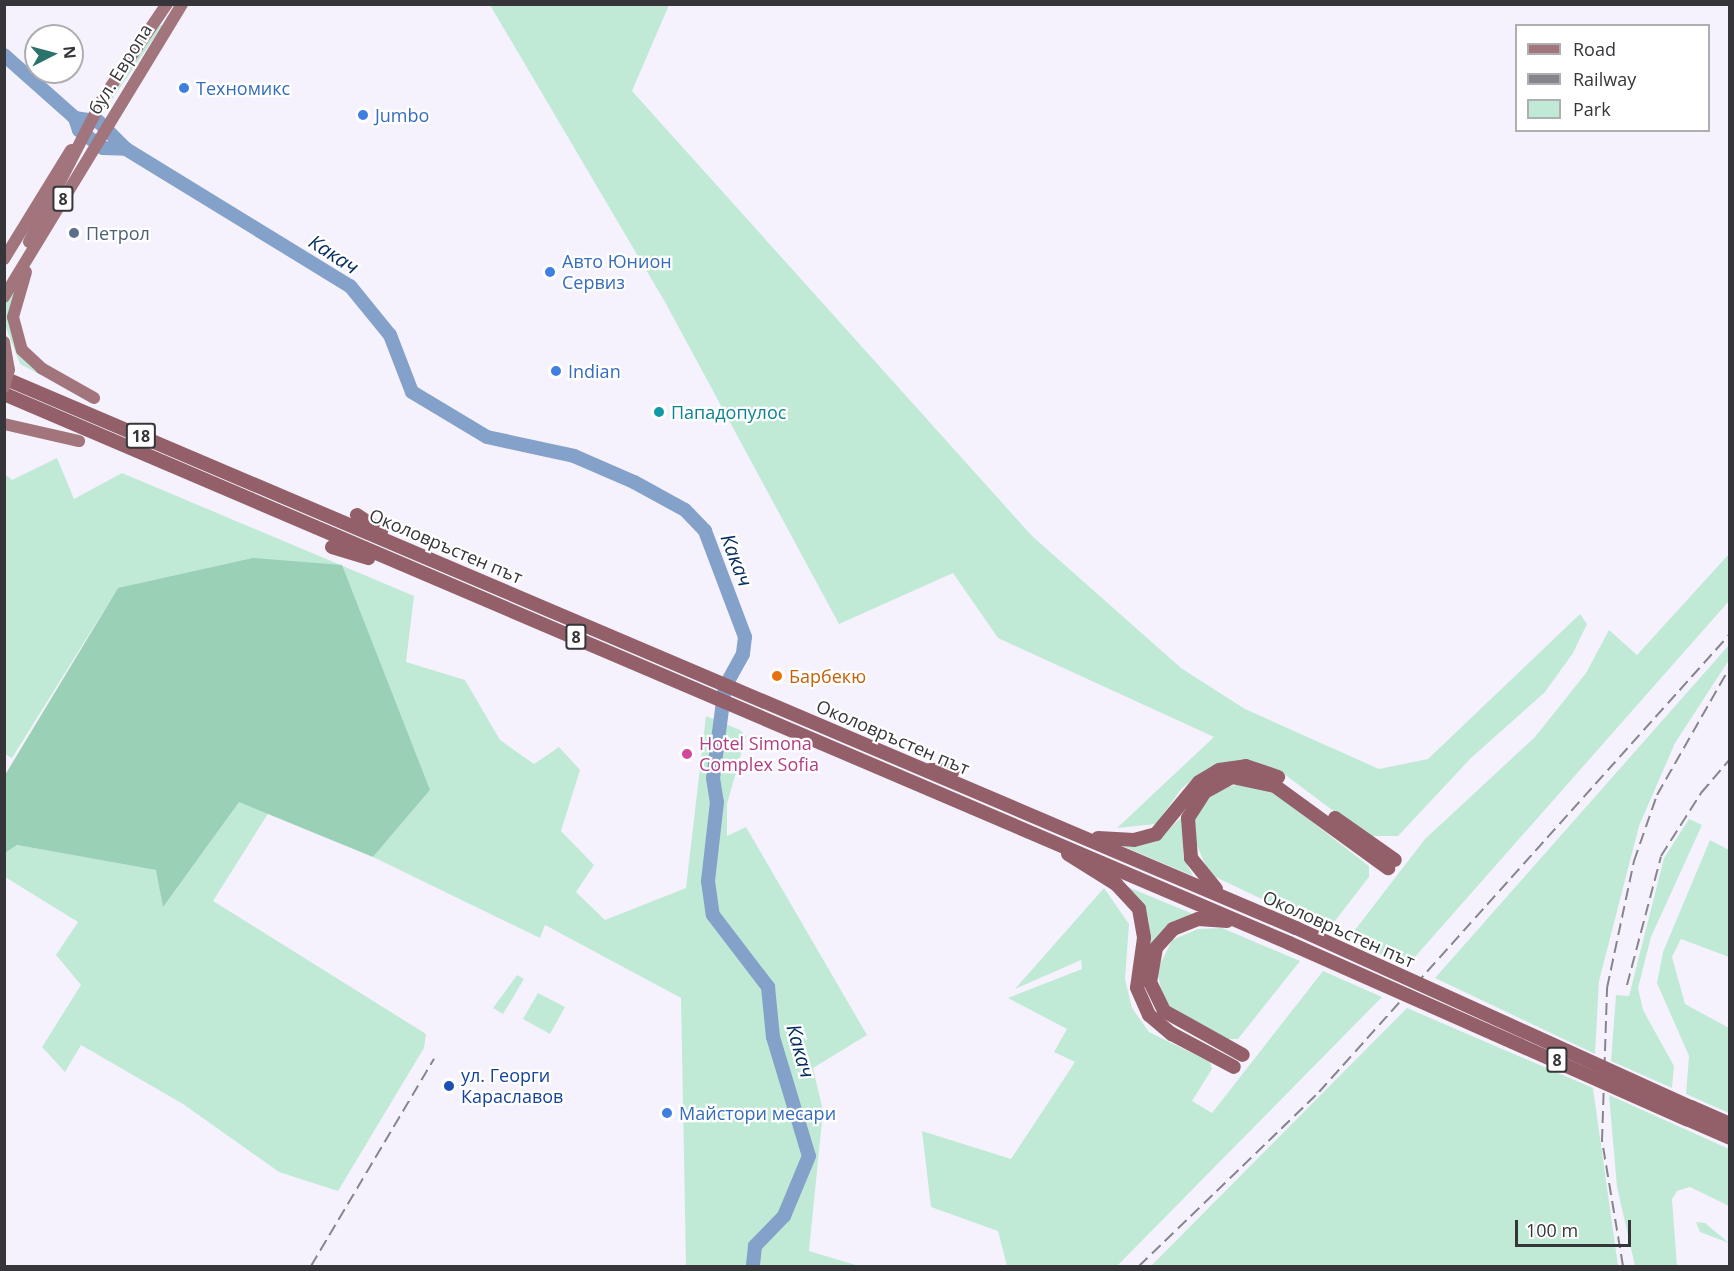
<!DOCTYPE html>
<meta charset="utf-8">
<style>
body{margin:0}
#map{position:relative;width:1734px;height:1271px;overflow:hidden;background:#f5f2fd;font-family:"Open Sans",sans-serif}
div>[style]{position:absolute}
.green>*{inset:0;background:#c1ead6}
.forest>*{inset:0;background:#99d0b6}
.river>*{height:14px;margin:-7px;padding:0 7px;transform-origin:7px;border-radius:7px;background:#84a1c9}
.primary>*{height:12px;margin:-6px;padding:0 6px;transform-origin:6px;border-radius:6px;background:#a2757d}
.highway>*{height:14px;margin:-7px;padding:0 7px;transform-origin:7px;border-radius:7px;background:#936069}
.rail>*{height:2px;margin-top:-1px;transform-origin:0;background:repeating-linear-gradient(90deg,#87858c 0 12px,transparent 0 18px)}
.primary-bridge>*{height:12px;margin:-6px;padding:0 6px;transform-origin:6px;border-radius:6px;background:#a2757d}
.highway-bridge>*{height:14px;margin:-7px;padding:0 7px;transform-origin:7px;border-radius:7px;background:#936069}
.dots>*{width:16px;height:16px;translate:-50% -50%;box-sizing:border-box;border:3px solid #fff;border-radius:50%}
span{translate:-50% -50%;white-space:nowrap;text-align:center;line-height:1.15;-webkit-text-stroke:4.5px #fff;paint-order:stroke}
.shield-label span{padding:2px 4px;background:#fff;border:2px solid;border-radius:4px;-webkit-text-stroke-width:0}
.shield-label{font-size:16px;color:#363539;font-weight:700}
.street-label{font-size:18px;color:#363539}
.shop-label{font-size:18px;color:#366cbe}
.left{translate:0 -50%;text-align:left}
.service-label{font-size:18px;color:#4e5e75}
.culture-label{font-size:18px;color:#0d838f}
.food-label{font-size:18px;color:#c56008}
.hotel-label{font-size:18px;color:#b23c85}
.transit-label{font-size:18px;color:#164399}
.water-label{font-size:20px;color:#032b5c;font-style:italic}
.frame{position:absolute;inset:0;border:6px solid #363539;pointer-events:none}
.legend{position:absolute;left:1515px;top:24px;width:195px;height:108px;box-sizing:border-box;background:#fff;border:2px solid #afaeb0;margin:0;padding:8px 10px;list-style:none;font-size:18px;color:#363539}
.legend li{display:flex;align-items:center;gap:12px;height:30px}
.legend b{width:30px;border:2px solid #afaeb0}
.north{position:absolute;left:24px;top:24px;width:60px;height:60px;box-sizing:border-box;background:#fff;border:2px solid #afaeb0;border-radius:50%;rotate:84deg;font-size:16px;font-weight:700;line-height:24px;text-align:center;color:#363539}
.north::after{content:'';display:block;margin:auto;width:21px;height:27px;background:#2b736d;clip-path:polygon(50% 0,100% 100%,50% 72%,0 100%)}
.scale{position:absolute;left:1515px;top:1220px;width:116px;height:27px;box-sizing:border-box;border:3px solid #363539;border-top:0;padding-left:8px;font-size:18px;line-height:21px;white-space:nowrap;color:#363539;-webkit-text-stroke:4px #fff;paint-order:stroke}
</style>
<div id="map">
<div class="green">
<div style="clip-path:polygon(490px 5px,669px 5px,632px 91px,1032px 536px,1181px 668px,1245px 709px,1379px 769px,1428px 759px,1580px 614px,1587px 624px,1573px 653px,1545px 692px,1471px 758px,1398px 836px,1367px 836px,1284px 774px,1260px 764px,1230px 762px,1204px 771px,1182px 788px,1156px 824px,1117px 828px,1214px 737px,998px 638px,953px 573px,839px 624px,665px 302px)"></div>
<div style="clip-path:polygon(160px 25px,163px 25px,108px 105px,107px 102px)"></div>
<div style="clip-path:polygon(18px 284px,10px 320px,43px 376px,20px 364px,5px 325px,6px 299px)"></div>
<div style="clip-path:polygon(57px 458px,74px 499px,122px 473px,414px 596px,406px 662px,465px 680px,500px 740px,534px 764px,559px 747px,580px 770px,561px 831px,594px 865px,576px 892px,605px 920px,686px 888px,706px 716px,740px 730px,746px 736px,727px 804px,727px 836px,746px 827px,867px 1035px,813px 1068px,823px 1111px,809px 1251px,859px 1266px,686px 1266px,681px 998px,545px 925px,540px 938px,373px 857px,430px 790px,118px 588px,12px 758px,5px 754px,5px 474px,12px 480px)"></div>
<div style="clip-path:polygon(1729px 554px,1729px 601px,1407px 966px,1348px 939px,1425px 839px,1535px 737px,1586px 673px,1609px 630px,1637px 655px)"></div>
<div style="clip-path:polygon(1729px 645px,1729px 660px,1675px 743px,1639px 826px,1599px 981px,1595px 1054px,1435px 978px)"></div>
<div style="clip-path:polygon(1245px 783px,1268px 788px,1369px 866px,1369px 877px,1328px 930px,1209px 874px,1194px 838px,1195px 815px,1218px 789px)"></div>
<div style="clip-path:polygon(239px 801px,269px 812px,213px 901px,426px 1034px,424px 1048px,338px 1191px,279px 1172px,183px 1104px,81px 1045px,65px 1072px,42px 1047px,81px 985px,56px 955px,78px 922px,5px 877px,5px 853px,17px 845px,157px 870px,163px 906px)"></div>
<div style="clip-path:polygon(1184px 815px,1183px 857px,1193px 876px,1118px 844px,1156px 841px)"></div>
<div style="clip-path:polygon(1689px 819px,1702px 825px,1651px 937px,1638px 988px,1643px 1010px,1674px 1066px,1672px 1088px,1611px 1061px,1616px 995px,1629px 996px,1664px 858px)"></div>
<div style="clip-path:polygon(1710px 840px,1729px 850px,1729px 957px,1681px 939px,1672px 957px,1685px 1004px,1729px 1028px,1729px 1113px,1686px 1094px,1689px 1056px,1657px 983px,1663px 952px)"></div>
<div style="clip-path:polygon(1123px 885px,1193px 914px,1171px 924px,1142px 966px,1149px 921px)"></div>
<div style="clip-path:polygon(1104px 888px,1129px 924px,1125px 979px,1132px 1008px,1149px 1032px,1210px 1062px,1212px 1069px,1192px 1101px,1212px 1113px,1323px 971px,1382px 997px,1117px 1266px,1007px 1266px,998px 1231px,931px 1207px,922px 1131px,1011px 1159px,1075px 1062px,1054px 1052px,1067px 1029px,1008px 998px,1082px 969px,1081px 960px,1015px 989px)"></div>
<div style="clip-path:polygon(1222px 928px,1300px 961px,1238px 1039px,1225px 1039px,1175px 1015px,1163px 998px,1157px 971px,1172px 940px,1198px 929px)"></div>
<div style="clip-path:polygon(517px 975px,524px 979px,503px 1014px,493px 1008px)"></div>
<div style="clip-path:polygon(538px 993px,565px 1007px,550px 1034px,523px 1019px)"></div>
<div style="clip-path:polygon(1407px 1008px,1593px 1088px,1618px 1266px,1151px 1266px)"></div>
<div style="clip-path:polygon(1609px 1095px,1729px 1149px,1729px 1206px,1690px 1187px,1677px 1191px,1672px 1199px,1677px 1266px,1635px 1266px,1617px 1187px)"></div>
<div style="clip-path:polygon(1696px 1222px,1705px 1223px,1729px 1243px,1700px 1232px)"></div>
</div>
<div class="forest">
<div style="clip-path:polygon(253px 558px,342px 565px,430px 790px,373px 857px,239px 802px,163px 907px,156px 870px,17px 845px,5px 853px,5px 775px,118px 588px)"></div>
</div>
<div class="river">
<div style="left:4px;top:55px;width:95px;rotate:41.6deg"></div>
<div style="left:75px;top:118px;width:13px;rotate:72deg"></div>
<div style="left:79px;top:130px;width:30px;rotate:37deg"></div>
<div style="left:103px;top:148px;width:23px;rotate:2deg"></div>
<div style="left:75px;top:118px;width:24px;rotate:9deg"></div>
<div style="left:99px;top:122px;width:38px;rotate:45deg"></div>
<div style="left:126px;top:149px;width:263px;rotate:31.5deg"></div>
<div style="left:350px;top:286px;width:63px;rotate:50.8deg"></div>
<div style="left:390px;top:335px;width:61px;rotate:68.9deg"></div>
<div style="left:412px;top:392px;width:87px;rotate:31deg"></div>
<div style="left:487px;top:437px;width:89px;rotate:12.3deg"></div>
<div style="left:574px;top:456px;width:65px;rotate:23.4deg"></div>
<div style="left:634px;top:482px;width:58px;rotate:28.8deg"></div>
<div style="left:685px;top:510px;width:29px;rotate:46deg"></div>
<div style="left:705px;top:531px;width:113px;rotate:69.3deg"></div>
<div style="left:745px;top:637px;width:17px;rotate:97deg"></div>
<div style="left:743px;top:654px;width:37px;rotate:119deg"></div>
<div style="left:725px;top:686px;width:93px;rotate:97.4deg"></div>
<div style="left:713px;top:778px;width:24px;rotate:81deg"></div>
<div style="left:717px;top:802px;width:80px;rotate:96.5deg"></div>
<div style="left:708px;top:881px;width:34px;rotate:82deg"></div>
<div style="left:713px;top:915px;width:91px;rotate:52.6deg"></div>
<div style="left:768px;top:987px;width:50px;rotate:84.3deg"></div>
<div style="left:773px;top:1037px;width:124px;rotate:73.2deg"></div>
<div style="left:809px;top:1156px;width:65px;rotate:112.6deg"></div>
<div style="left:784px;top:1216px;width:42px;rotate:134deg"></div>
<div style="left:755px;top:1246px;width:20px;rotate:96deg"></div>
</div>
<div class="primary">
<div style="left:29px;top:242px;width:162px;rotate:-62.8deg"></div>
<div style="left:103px;top:98px;width:114px;rotate:-55.8deg"></div>
<div style="left:4px;top:259px;width:128px;rotate:-58.4deg"></div>
<div style="left:26px;top:272px;width:47px;rotate:106.1deg"></div>
<div style="left:13px;top:317px;width:34px;rotate:75deg"></div>
<div style="left:22px;top:350px;width:26px;rotate:43deg"></div>
<div style="left:41px;top:368px;width:61px;rotate:29.5deg"></div>
<div style="left:4px;top:297px;width:343px;rotate:-58.7deg"></div>
<div style="left:4px;top:342px;width:28px;rotate:80deg"></div>
<div style="left:4px;top:424px;width:77px;rotate:12.8deg"></div>
</div>
<div class="highway">
<div style="left:4px;top:378px;width:1404px;rotate:23.06deg"></div>
<div style="left:4px;top:394px;width:1397px;rotate:23.13deg"></div>
<div style="left:357px;top:515px;width:29px;rotate:34deg"></div>
<div style="left:332px;top:547px;width:38px;rotate:17deg"></div>
<div style="left:930px;top:770px;width:24px"></div>
<div style="left:1335px;top:818px;width:73px;rotate:35deg"></div>
<div style="left:1098px;top:838px;width:36px;rotate:3deg"></div>
<div style="left:1134px;top:840px;width:23px;rotate:-15deg"></div>
<div style="left:1156px;top:834px;width:67px;rotate:-50.4deg"></div>
<div style="left:1199px;top:782px;width:23px;rotate:-31deg"></div>
<div style="left:1219px;top:770px;width:27px;rotate:-8deg"></div>
<div style="left:1246px;top:766px;width:34px;rotate:19deg"></div>
<div style="left:1068px;top:854px;width:57px;rotate:32deg"></div>
<div style="left:1116px;top:884px;width:34px;rotate:47deg"></div>
<div style="left:1139px;top:909px;width:29px;rotate:80deg"></div>
<div style="left:1144px;top:938px;width:50px;rotate:98deg"></div>
<div style="left:1137px;top:988px;width:30px;rotate:66deg"></div>
<div style="left:1149px;top:1015px;width:30px;rotate:40deg"></div>
<div style="left:1172px;top:1034px;width:70px;rotate:28deg"></div>
<div style="left:1216px;top:889px;width:40px;rotate:-129deg"></div>
<div style="left:1191px;top:858px;width:40px;rotate:-94.3deg"></div>
<div style="left:1188px;top:818px;width:31px;rotate:-57deg"></div>
<div style="left:1205px;top:792px;width:31px;rotate:-29deg"></div>
<div style="left:1232px;top:777px;width:44px;rotate:11.8deg"></div>
<div style="left:1275px;top:786px;width:140px;rotate:36deg"></div>
<div style="left:1227px;top:921px;width:29px;rotate:-176deg"></div>
<div style="left:1198px;top:919px;width:27px;rotate:158deg"></div>
<div style="left:1173px;top:929px;width:25px;rotate:132deg"></div>
<div style="left:1156px;top:948px;width:35px;rotate:100deg"></div>
<div style="left:1150px;top:982px;width:32px;rotate:64deg"></div>
<div style="left:1164px;top:1011px;width:90px;rotate:29.1deg"></div>
<div style="left:1691px;top:1107px;width:43px;rotate:23.6deg"></div>
<div style="left:1687px;top:1119px;width:47px;rotate:23.8deg"></div>
</div>
<div class="rail">
<div style="left:1627px;top:985px;width:133px;rotate:-75.2deg"></div>
<div style="left:1661px;top:856px;width:75px;rotate:-57.6deg"></div>
<div style="left:1701px;top:793px;width:45px;rotate:-49.5deg"></div>
<div style="left:311px;top:1266px;width:241px;rotate:-59.3deg"></div>
<div style="left:1139px;top:1266px;width:250px;rotate:-44deg"></div>
<div style="left:1319px;top:1092px;width:615px;rotate:-48.1deg"></div>
<div style="left:1623px;top:1266px;width:127px;rotate:-99.5deg"></div>
<div style="left:1602px;top:1141px;width:153px;rotate:-88.1deg"></div>
<div style="left:1607px;top:988px;width:130px;rotate:-78deg"></div>
<div style="left:1634px;top:861px;width:70px;rotate:-70.8deg"></div>
<div style="left:1657px;top:795px;width:147px;rotate:-60.3deg"></div>
</div>
<div class="primary-bridge">
<div style="left:4px;top:387px;width:18px;rotate:-74deg"></div>
</div>
<div class="highway-bridge">
<div style="left:1296px;top:928px;width:434px;rotate:24.4deg"></div>
<div style="left:1289px;top:943px;width:435px;rotate:23.9deg"></div>
</div>
<div class="dots">
<div style="left:184px;top:88px;background:#3f7fe0"></div>
<div style="left:363px;top:115px;background:#3f7fe0"></div>
<div style="left:74px;top:233px;background:#5c6f8a"></div>
<div style="left:550px;top:272px;background:#3f7fe0"></div>
<div style="left:556px;top:371px;background:#3f7fe0"></div>
<div style="left:659px;top:412px;background:#0f9aa8"></div>
<div style="left:777px;top:676px;background:#e8710a"></div>
<div style="left:687px;top:754px;background:#d1479c"></div>
<div style="left:449px;top:1086px;background:#1a4fb4"></div>
<div style="left:667px;top:1113px;background:#3f7fe0"></div>
</div>
<div class="shield-label">
<span style="left:63px;top:199px">8</span>
<span style="left:141px;top:436px">18</span>
<span style="left:576px;top:637px">8</span>
<span style="left:1557px;top:1060px">8</span>
</div>
<div class="street-label">
<span style="left:120px;top:69px;rotate:-58deg">бул. Европа</span>
<span style="left:446px;top:546px;rotate:23deg">Околовръстен път</span>
<span style="left:893px;top:737px;rotate:23deg">Околовръстен път</span>
<span style="left:1339px;top:929px;rotate:24deg">Околовръстен път</span>
</div>
<div class="shop-label">
<span class="left" style="left:196px;top:88px">Техномикс</span>
<span class="left" style="left:375px;top:115px">Jumbo</span>
<span class="left" style="left:562px;top:272px">Авто Юнион<br>Сервиз</span>
<span class="left" style="left:568px;top:371px">Indian</span>
<span class="left" style="left:679px;top:1113px">Майстори месари</span>
</div>
<div class="service-label">
<span class="left" style="left:86px;top:233px">Петрол</span>
</div>
<div class="culture-label">
<span class="left" style="left:671px;top:412px">Пападопулос</span>
</div>
<div class="food-label">
<span class="left" style="left:789px;top:676px">Барбекю</span>
</div>
<div class="hotel-label">
<span class="left" style="left:699px;top:754px">Hotel Simona<br>Complex Sofia</span>
</div>
<div class="transit-label">
<span class="left" style="left:461px;top:1086px">ул. Георги<br>Караславов</span>
</div>
<div class="water-label">
<span style="left:334px;top:254px;rotate:33deg">Какач</span>
<span style="left:737px;top:560px;rotate:69deg">Какач</span>
<span style="left:801px;top:1051px;rotate:74deg">Какач</span>
</div>
<div class="frame"></div>
<ul class="legend">
<li><b style="height:8px;background:#a2757d"></b>Road</li>
<li><b style="height:8px;background:#87858c"></b>Railway</li>
<li><b style="height:16px;background:#c1ead6"></b>Park</li>
</ul>
<div class="north">N</div>
<div class="scale">100 m</div>
</div>
